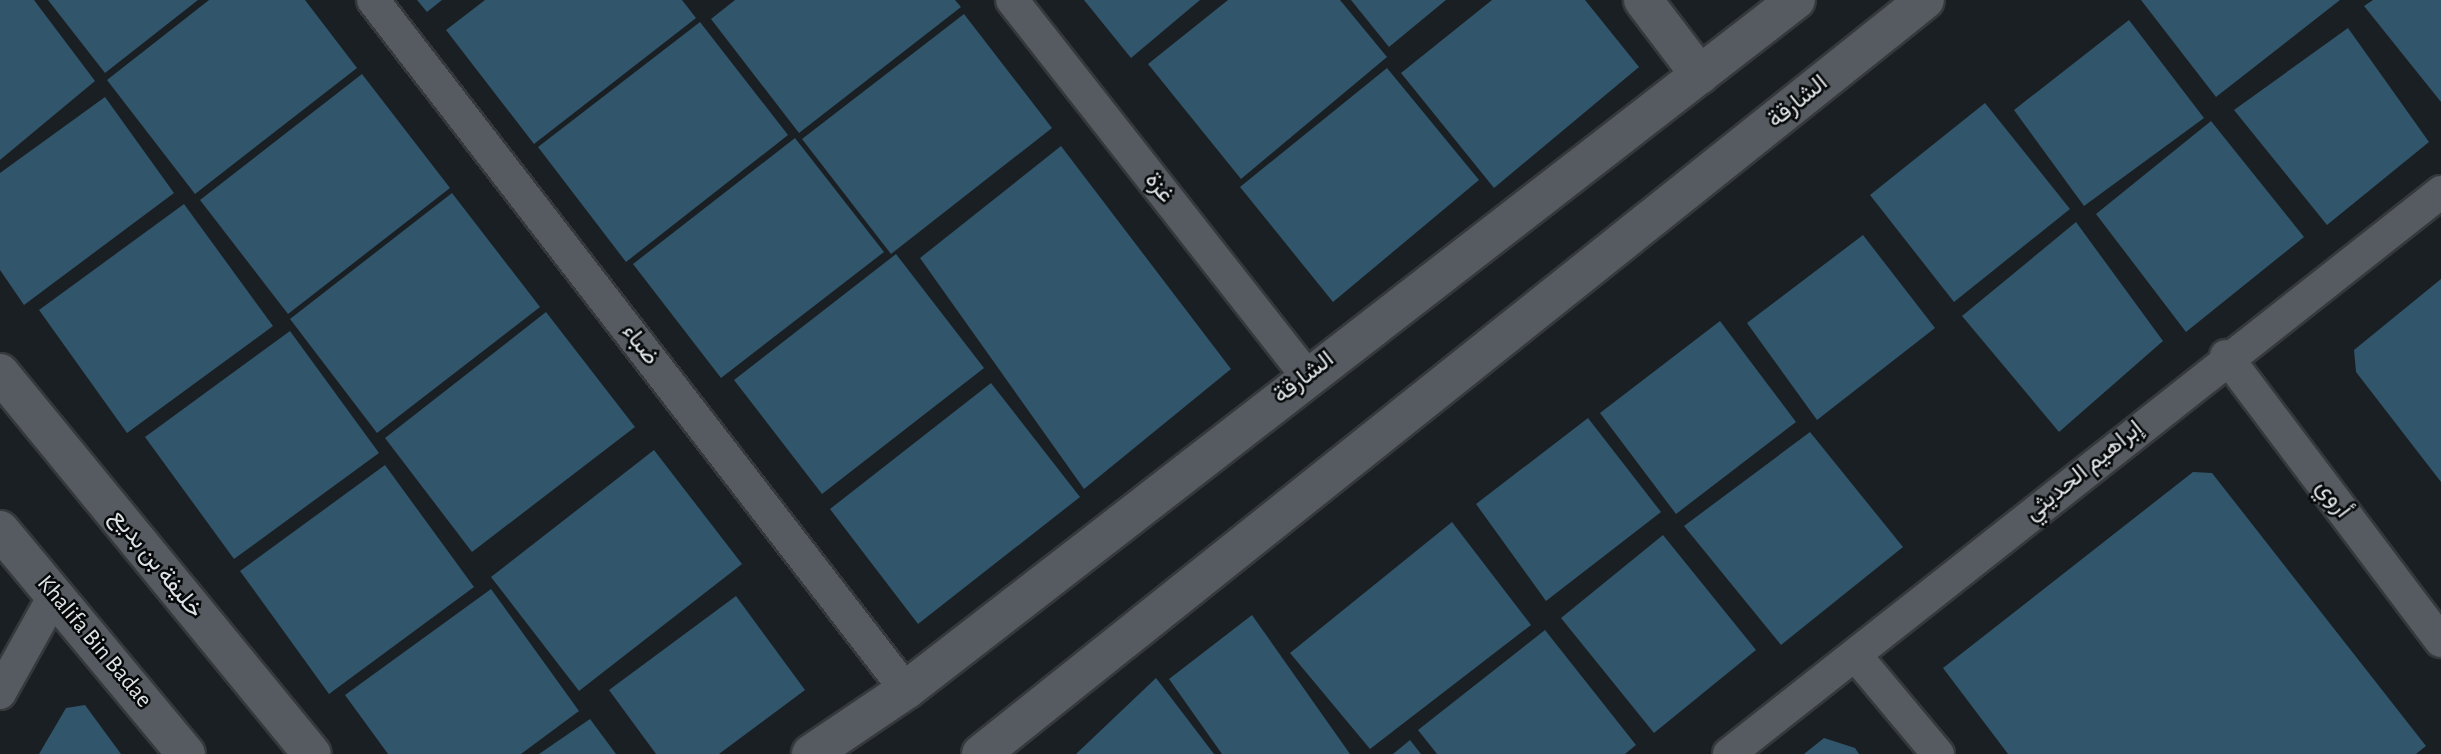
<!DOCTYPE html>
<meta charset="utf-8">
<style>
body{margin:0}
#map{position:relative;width:2441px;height:754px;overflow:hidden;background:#191f23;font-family:"Alegreya Sans",Vazirmatn,sans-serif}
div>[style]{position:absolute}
.building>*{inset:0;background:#31556b}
.roads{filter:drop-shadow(2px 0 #35393c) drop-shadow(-2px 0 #35393c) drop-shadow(0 2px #35393c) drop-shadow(0 -2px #35393c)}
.street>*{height:32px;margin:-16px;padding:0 16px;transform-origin:16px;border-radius:16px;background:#555b60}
.secondary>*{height:38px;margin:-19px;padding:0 19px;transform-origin:19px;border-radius:19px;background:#555b60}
span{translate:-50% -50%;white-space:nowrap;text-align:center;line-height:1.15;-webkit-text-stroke:5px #06080a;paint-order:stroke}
.street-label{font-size:24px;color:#dfe3e5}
</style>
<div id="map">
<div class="building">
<div style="clip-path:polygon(0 0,34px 0,95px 81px,0 160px)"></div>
<div style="clip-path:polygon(48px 0,198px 0,105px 73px)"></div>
<div style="clip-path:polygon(209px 0,305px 0,357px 68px,195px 194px,107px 80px)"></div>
<div style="clip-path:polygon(417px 0,442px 0,427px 12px)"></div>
<div style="clip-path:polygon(485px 0,682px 0,696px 18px,534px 144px,446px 30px)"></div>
<div style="clip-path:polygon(735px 0,955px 0,961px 7px,799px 133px,711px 19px)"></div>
<div style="clip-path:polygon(1084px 0,1200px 0,1131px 58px)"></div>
<div style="clip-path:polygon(1228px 0,1340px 0,1387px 57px,1241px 179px,1148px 64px)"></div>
<div style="clip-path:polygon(1351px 0,1446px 0,1389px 47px)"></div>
<div style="clip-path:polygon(1492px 0,1585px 0,1639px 67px,1494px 188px,1401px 73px)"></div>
<div style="clip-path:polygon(2141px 0,2340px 0,2216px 97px)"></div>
<div style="clip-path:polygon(2373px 0,2441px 0,2441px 102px,2364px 6px)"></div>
<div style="clip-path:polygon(964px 14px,1052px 128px,891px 254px,802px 139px)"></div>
<div style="clip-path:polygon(2129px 20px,2204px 118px,2084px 206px,2014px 110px)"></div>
<div style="clip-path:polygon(700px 22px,788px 135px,626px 262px,538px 147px)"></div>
<div style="clip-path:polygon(2348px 28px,2429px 142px,2327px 225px,2234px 110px)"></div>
<div style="clip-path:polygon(1387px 68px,1479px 180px,1333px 302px,1240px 187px)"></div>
<div style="clip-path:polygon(362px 74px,450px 188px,288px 314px,200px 200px)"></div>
<div style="clip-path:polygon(105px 97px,174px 193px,24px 305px,0 270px,0 173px)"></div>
<div style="clip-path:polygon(1985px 103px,2070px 209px,1954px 302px,1870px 195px)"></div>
<div style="clip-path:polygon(2211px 121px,2304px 237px,2186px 332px,2096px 214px)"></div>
<div style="clip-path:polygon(795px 138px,884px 252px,721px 378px,633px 264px)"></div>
<div style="clip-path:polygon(1061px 146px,1231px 369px,1084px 489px,920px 258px)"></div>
<div style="clip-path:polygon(452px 193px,540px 307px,377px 433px,290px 319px)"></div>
<div style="clip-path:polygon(184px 204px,273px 326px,127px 433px,39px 310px)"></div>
<div style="clip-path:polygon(2076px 222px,2163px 341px,2059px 432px,1962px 316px)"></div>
<div style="clip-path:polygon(1863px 235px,1935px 328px,1817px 420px,1747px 323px)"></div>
<div style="clip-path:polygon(896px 254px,984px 368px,822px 494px,734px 380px)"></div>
<div style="clip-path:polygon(2441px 279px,2441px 482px,2356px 372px,2354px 350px)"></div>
<div style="clip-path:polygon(546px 312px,635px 427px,472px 552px,385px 438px)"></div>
<div style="clip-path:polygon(1720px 321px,1796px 422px,1676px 514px,1600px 413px)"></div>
<div style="clip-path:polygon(290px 331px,379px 453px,234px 559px,145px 437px)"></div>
<div style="clip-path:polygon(991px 383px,1080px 497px,918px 624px,830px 509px)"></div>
<div style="clip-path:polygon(1588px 418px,1661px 512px,1546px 601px,1476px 504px)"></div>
<div style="clip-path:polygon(1810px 432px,1903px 547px,1781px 645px,1684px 526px)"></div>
<div style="clip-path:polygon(654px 450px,742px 564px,579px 691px,491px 577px)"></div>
<div style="clip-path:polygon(385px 465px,474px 587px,329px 694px,240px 571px)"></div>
<div style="clip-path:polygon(2193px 472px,2212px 473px,2426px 746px,2416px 754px,2008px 754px,1943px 668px)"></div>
<div style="clip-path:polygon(1452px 522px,1531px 625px,1370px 749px,1290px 653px)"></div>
<div style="clip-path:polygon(1663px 535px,1756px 650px,1654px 733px,1561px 618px)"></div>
<div style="clip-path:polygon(491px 589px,579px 711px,521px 754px,388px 754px,345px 695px)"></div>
<div style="clip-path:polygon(736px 596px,805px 690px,719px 754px,656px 754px,609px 690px)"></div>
<div style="clip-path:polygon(1252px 615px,1350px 754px,1222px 754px,1169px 679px)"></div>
<div style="clip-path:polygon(1545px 630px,1636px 745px,1625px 754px,1437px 754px,1418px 730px)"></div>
<div style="clip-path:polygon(1156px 678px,1214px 754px,1076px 754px)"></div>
<div style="clip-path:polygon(85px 705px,121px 754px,39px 754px,66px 708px)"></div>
<div style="clip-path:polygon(590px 719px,616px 754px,539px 754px)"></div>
<div style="clip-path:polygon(1824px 738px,1855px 748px,1859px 754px,1804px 754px)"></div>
<div style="clip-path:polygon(1410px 740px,1421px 754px,1393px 754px)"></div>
</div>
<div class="roads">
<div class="street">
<div style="left:373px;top:0;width:872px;rotate:52.32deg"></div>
<div style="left:1012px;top:0;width:478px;rotate:51.9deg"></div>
<div style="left:2226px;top:356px;width:357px;rotate:53deg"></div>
<div style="left:1856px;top:656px;width:128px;rotate:50.1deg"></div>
<div style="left:0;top:693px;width:113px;rotate:-60.9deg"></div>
<div style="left:1729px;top:754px;width:907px;rotate:-38.28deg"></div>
</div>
<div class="secondary">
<div style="left:1643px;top:0;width:94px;rotate:52.8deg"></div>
<div style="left:0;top:373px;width:492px;rotate:50.7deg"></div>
<div style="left:0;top:530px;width:291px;rotate:50.3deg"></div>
<div style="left:811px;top:754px;width:115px;rotate:-34deg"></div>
<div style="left:906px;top:690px;width:1126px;rotate:-37.79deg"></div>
<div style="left:981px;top:754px;width:1208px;rotate:-38.62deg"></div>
</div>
</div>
<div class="street-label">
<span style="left:1798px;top:102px;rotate:-39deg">الشارقة</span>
<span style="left:1159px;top:188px;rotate:52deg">غزة</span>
<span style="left:640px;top:345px;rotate:52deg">ضباء</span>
<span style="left:1304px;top:378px;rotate:-38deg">الشارقة</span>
<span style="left:2084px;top:471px;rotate:-39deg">إبراهيم الحديثي</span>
<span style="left:2333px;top:499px;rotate:53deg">أروي</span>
<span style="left:156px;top:564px;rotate:51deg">خليفة بن بديع</span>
<span style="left:94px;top:642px;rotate:50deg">Khalifa Bin Badae</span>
</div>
</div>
